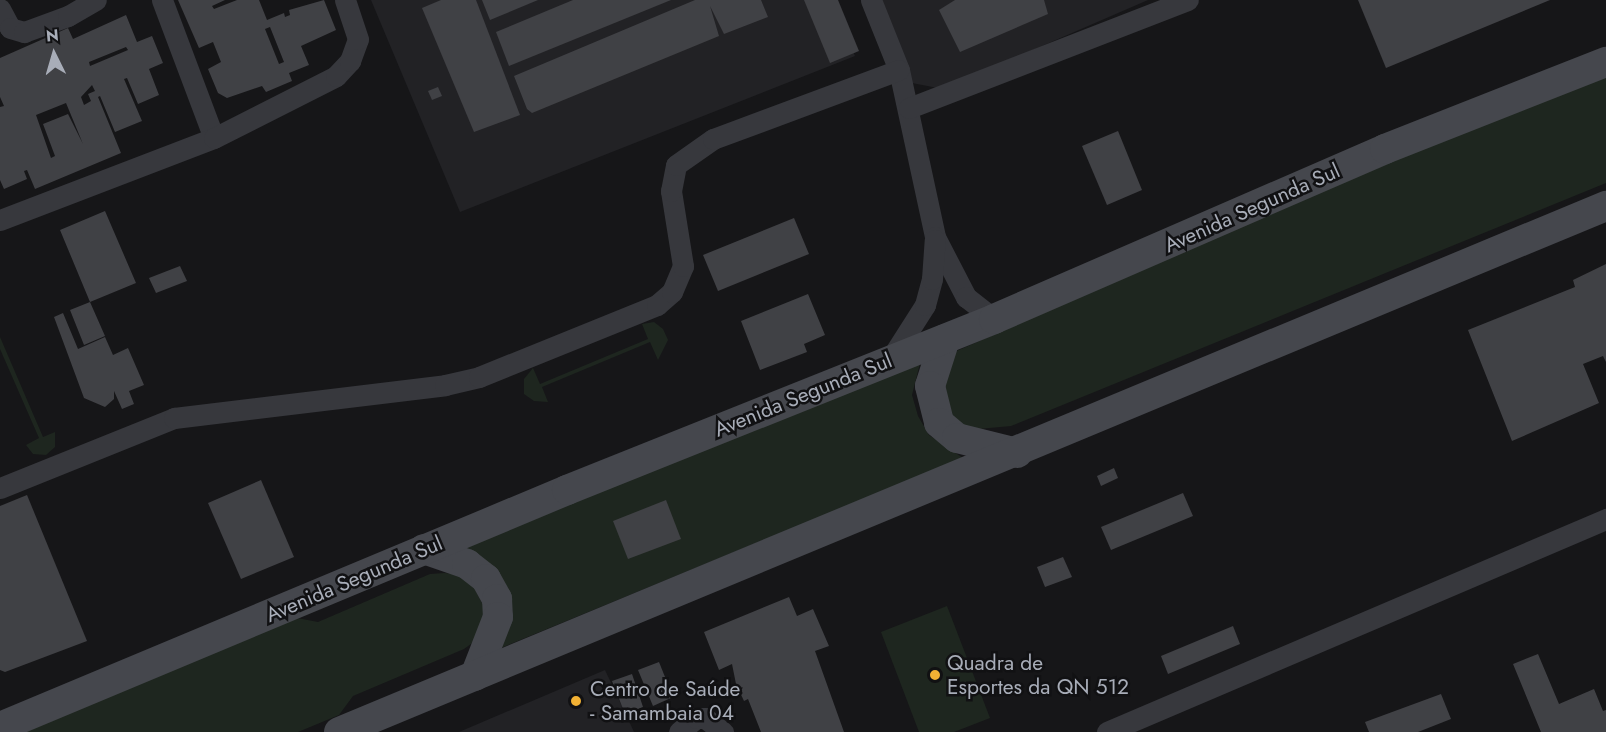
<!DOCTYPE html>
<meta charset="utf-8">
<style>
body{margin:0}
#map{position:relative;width:1606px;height:732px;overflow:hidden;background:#161618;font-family:Jost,sans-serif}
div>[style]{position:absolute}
.built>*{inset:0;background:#222225}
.green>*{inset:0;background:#1e261f}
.building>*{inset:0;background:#404145}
.street>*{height:21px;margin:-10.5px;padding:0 10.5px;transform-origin:10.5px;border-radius:10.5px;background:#37383d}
.secondary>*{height:30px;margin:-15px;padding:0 15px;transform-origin:15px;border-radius:15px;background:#45474d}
.dots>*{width:16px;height:16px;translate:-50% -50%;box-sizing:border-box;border:3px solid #111113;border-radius:50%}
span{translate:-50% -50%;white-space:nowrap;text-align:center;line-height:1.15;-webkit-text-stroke:5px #111113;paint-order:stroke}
.street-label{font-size:21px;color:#a8adb8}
.poi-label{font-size:21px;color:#a8adb8}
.left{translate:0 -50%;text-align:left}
.north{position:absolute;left:24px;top:24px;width:60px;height:60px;-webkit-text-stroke:4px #111113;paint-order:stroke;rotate:355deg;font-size:16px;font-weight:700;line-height:24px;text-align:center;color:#a8adb8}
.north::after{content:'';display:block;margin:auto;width:21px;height:27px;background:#a8adb8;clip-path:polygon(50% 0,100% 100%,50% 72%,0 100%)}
</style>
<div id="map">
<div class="built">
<div style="clip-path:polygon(371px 0,832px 0,855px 56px,460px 212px)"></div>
<div style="clip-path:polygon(880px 0,1148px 0,943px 89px,912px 83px)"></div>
<div style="clip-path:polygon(605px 670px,634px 732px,459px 732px)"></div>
</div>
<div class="green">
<div style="clip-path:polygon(1606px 68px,1606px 183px,1011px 426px,978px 429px,956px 424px,939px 399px,945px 356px)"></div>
<div style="clip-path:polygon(654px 322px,663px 329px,668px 340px,658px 360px,650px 342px,542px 387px,548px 402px,534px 401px,524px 394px,524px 379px,533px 368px,540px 384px,648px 339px,642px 324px)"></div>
<div style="clip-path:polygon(0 337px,43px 437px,55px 432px,55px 447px,46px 455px,33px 454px,26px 445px,39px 438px,0 349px)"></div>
<div style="clip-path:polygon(921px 359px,912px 395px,918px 416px,929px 435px,963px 458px,501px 648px,460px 550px)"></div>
<div style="clip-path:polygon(445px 573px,460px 575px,473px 585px,483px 605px,485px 613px,475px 641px,464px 649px,353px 696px,339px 715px,298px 732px,20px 732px,297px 618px,318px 622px,430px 574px)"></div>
<div style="clip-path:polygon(947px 606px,990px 718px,954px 732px,919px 732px,881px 632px)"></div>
</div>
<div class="building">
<div style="clip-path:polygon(evenodd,178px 0,225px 0,212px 6px,214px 9px,237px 0,259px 0,267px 20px,284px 13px,285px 17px,290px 15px,289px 10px,324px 0,336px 30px,301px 46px,309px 65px,289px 73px,292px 81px,266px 92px,262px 86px,227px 98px,218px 93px,208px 69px,221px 62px,213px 42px,199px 48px,178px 0,270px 27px,284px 62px,279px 64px,265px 29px,270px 27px)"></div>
<div style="clip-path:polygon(441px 0,476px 0,520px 115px,474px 132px,422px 8px)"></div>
<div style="clip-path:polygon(482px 0,538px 0,490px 20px)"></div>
<div style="clip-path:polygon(573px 0,671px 0,509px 66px,496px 32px)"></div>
<div style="clip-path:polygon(695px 0,761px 0,768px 17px,724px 34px,710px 6px,719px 36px,532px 113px,527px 109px,514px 76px)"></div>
<div style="clip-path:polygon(804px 0,838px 0,859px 51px,830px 63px)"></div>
<div style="clip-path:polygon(955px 0,1044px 0,1048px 14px,960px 52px,939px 10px)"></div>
<div style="clip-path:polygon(1358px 0,1550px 0,1386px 68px)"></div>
<div style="clip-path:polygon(evenodd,126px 15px,137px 42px,152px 36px,163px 63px,149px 69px,159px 95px,138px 104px,127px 78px,124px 79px,142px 121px,115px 132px,100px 96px,98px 97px,121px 153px,35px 189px,27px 170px,24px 171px,27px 179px,4px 189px,0 180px,0 107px,4px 106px,0 97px,0 58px,68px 28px,73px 39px,126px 15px,126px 47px,128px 50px,90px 66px,89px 62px,126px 47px,126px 15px,92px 85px,95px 91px,88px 94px,91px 101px,84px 105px,81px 97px,92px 85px,126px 15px,66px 103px,83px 144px,68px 114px,43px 124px,55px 156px,51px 158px,36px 115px,66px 103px)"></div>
<div style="clip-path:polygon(438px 87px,442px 96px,432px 100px,428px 91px)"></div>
<div style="clip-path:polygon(1118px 131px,1142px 190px,1107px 205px,1082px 146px)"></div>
<div style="clip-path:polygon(105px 211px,136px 283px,90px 302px,105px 336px,84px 345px,70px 310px,90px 302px,60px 230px)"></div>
<div style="clip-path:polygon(794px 218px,809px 254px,718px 291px,703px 255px)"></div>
<div style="clip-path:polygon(1606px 264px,1606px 362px,1603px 356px,1583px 364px,1599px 403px,1512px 441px,1468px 330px,1575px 287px,1573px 280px)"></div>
<div style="clip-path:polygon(180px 266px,187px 281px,156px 293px,149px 278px)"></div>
<div style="clip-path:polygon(808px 294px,825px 335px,804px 344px,807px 352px,760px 370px,741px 321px)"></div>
<div style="clip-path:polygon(63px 313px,78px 349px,105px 337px,113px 355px,128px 348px,144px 385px,129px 391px,134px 404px,122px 409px,114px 391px,114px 399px,105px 407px,84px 398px,54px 317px)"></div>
<div style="clip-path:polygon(1114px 468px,1118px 478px,1101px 486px,1097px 476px)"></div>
<div style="clip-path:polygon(261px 480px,294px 557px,241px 579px,208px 503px)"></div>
<div style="clip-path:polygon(1183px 493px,1193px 516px,1111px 550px,1101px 527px)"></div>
<div style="clip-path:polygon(27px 495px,87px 641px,5px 672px,0 670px,0 506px)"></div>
<div style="clip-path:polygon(666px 500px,681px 539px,628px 559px,613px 521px)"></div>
<div style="clip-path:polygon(1063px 557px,1072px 577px,1045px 587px,1037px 567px)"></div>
<div style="clip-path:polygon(789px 597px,797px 616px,813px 609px,829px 646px,815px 651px,844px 732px,761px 732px,748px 699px,744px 701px,736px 684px,732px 664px,719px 670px,704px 632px)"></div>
<div style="clip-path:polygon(1233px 626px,1240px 644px,1168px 674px,1161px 656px)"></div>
<div style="clip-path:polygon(1538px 654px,1559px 704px,1594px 689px,1603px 711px,1606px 710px,1606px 732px,1541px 732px,1513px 664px)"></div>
<div style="clip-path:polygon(659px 662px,673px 697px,653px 706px,638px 670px)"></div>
<div style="clip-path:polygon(632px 674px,643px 707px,625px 714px,612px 681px)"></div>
<div style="clip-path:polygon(1441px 694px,1451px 719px,1418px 732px,1369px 732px,1365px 722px)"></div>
</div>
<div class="street">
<div style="left:162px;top:0;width:147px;rotate:69.4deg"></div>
<div style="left:871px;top:0;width:75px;rotate:68.2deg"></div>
<div style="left:899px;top:70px;width:171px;rotate:77.8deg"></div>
<div style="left:935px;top:237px;width:68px;rotate:62.7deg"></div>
<div style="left:966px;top:297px;width:36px;rotate:38deg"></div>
<div style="left:0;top:9px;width:21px;rotate:62deg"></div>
<div style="left:10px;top:28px;width:15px;rotate:16deg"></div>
<div style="left:24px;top:32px;width:47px;rotate:-20deg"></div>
<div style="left:68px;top:16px;width:32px;rotate:-30deg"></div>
<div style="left:909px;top:108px;width:299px;rotate:-21.2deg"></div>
<div style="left:0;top:220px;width:229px;rotate:-21deg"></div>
<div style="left:214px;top:138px;width:137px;rotate:-26.9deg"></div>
<div style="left:336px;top:76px;width:21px;rotate:-47deg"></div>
<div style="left:350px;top:61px;width:23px;rotate:-70deg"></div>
<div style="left:358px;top:39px;width:41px;rotate:-108.4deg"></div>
<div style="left:890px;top:360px;width:65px;rotate:-57.5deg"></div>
<div style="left:925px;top:305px;width:27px;rotate:-75deg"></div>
<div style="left:932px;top:279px;width:39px;rotate:-86deg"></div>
<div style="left:0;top:488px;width:188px;rotate:-21.9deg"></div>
<div style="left:174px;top:418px;width:273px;rotate:-6.9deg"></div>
<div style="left:445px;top:385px;width:35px;rotate:-13deg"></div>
<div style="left:479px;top:377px;width:192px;rotate:-22deg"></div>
<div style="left:657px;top:305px;width:20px;rotate:-41deg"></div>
<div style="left:672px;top:292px;width:28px;rotate:-67deg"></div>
<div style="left:683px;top:266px;width:76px;rotate:-99.1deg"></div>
<div style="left:671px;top:191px;width:26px;rotate:-79deg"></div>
<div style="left:676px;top:165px;width:45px;rotate:-35.1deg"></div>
<div style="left:713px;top:139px;width:198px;rotate:-20.4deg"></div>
<div style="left:679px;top:732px;width:22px;rotate:-39deg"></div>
<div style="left:696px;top:718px;width:9px"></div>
<div style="left:705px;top:718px;width:23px;rotate:38deg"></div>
<div style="left:1107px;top:732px;width:543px;rotate:-23.12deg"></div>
</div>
<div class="secondary">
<div style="left:945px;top:339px;width:49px;rotate:107.7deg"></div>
<div style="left:930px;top:386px;width:38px;rotate:76deg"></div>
<div style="left:939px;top:423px;width:23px;rotate:40deg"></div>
<div style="left:957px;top:438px;width:62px;rotate:14deg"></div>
<div style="left:424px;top:549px;width:46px;rotate:19.2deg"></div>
<div style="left:467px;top:564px;width:24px;rotate:38deg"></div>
<div style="left:486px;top:579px;width:23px;rotate:61deg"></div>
<div style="left:497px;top:599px;width:18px;rotate:87deg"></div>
<div style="left:498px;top:617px;width:63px;rotate:111.3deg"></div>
<div style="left:0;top:727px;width:615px;rotate:-22.68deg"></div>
<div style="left:567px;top:490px;width:460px;rotate:-21.8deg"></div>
<div style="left:994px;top:319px;width:426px;rotate:-23.5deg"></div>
<div style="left:1385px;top:149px;width:238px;rotate:-21.5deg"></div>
<div style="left:339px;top:732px;width:1372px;rotate:-22.55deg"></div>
</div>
<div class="dots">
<div style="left:935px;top:675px;background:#f2b134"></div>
<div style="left:576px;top:701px;background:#f2b134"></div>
</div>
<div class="street-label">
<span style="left:1252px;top:208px;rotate:-24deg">Avenida Segunda Sul</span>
<span style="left:803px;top:395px;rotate:-22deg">Avenida Segunda Sul</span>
<span style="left:354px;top:579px;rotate:-23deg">Avenida Segunda Sul</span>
</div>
<div class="poi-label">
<span class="left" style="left:947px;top:675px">Quadra de<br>Esportes da QN 512</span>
<span class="left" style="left:590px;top:701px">Centro de Saúde<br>- Samambaia 04</span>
</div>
<div class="north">N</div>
</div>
